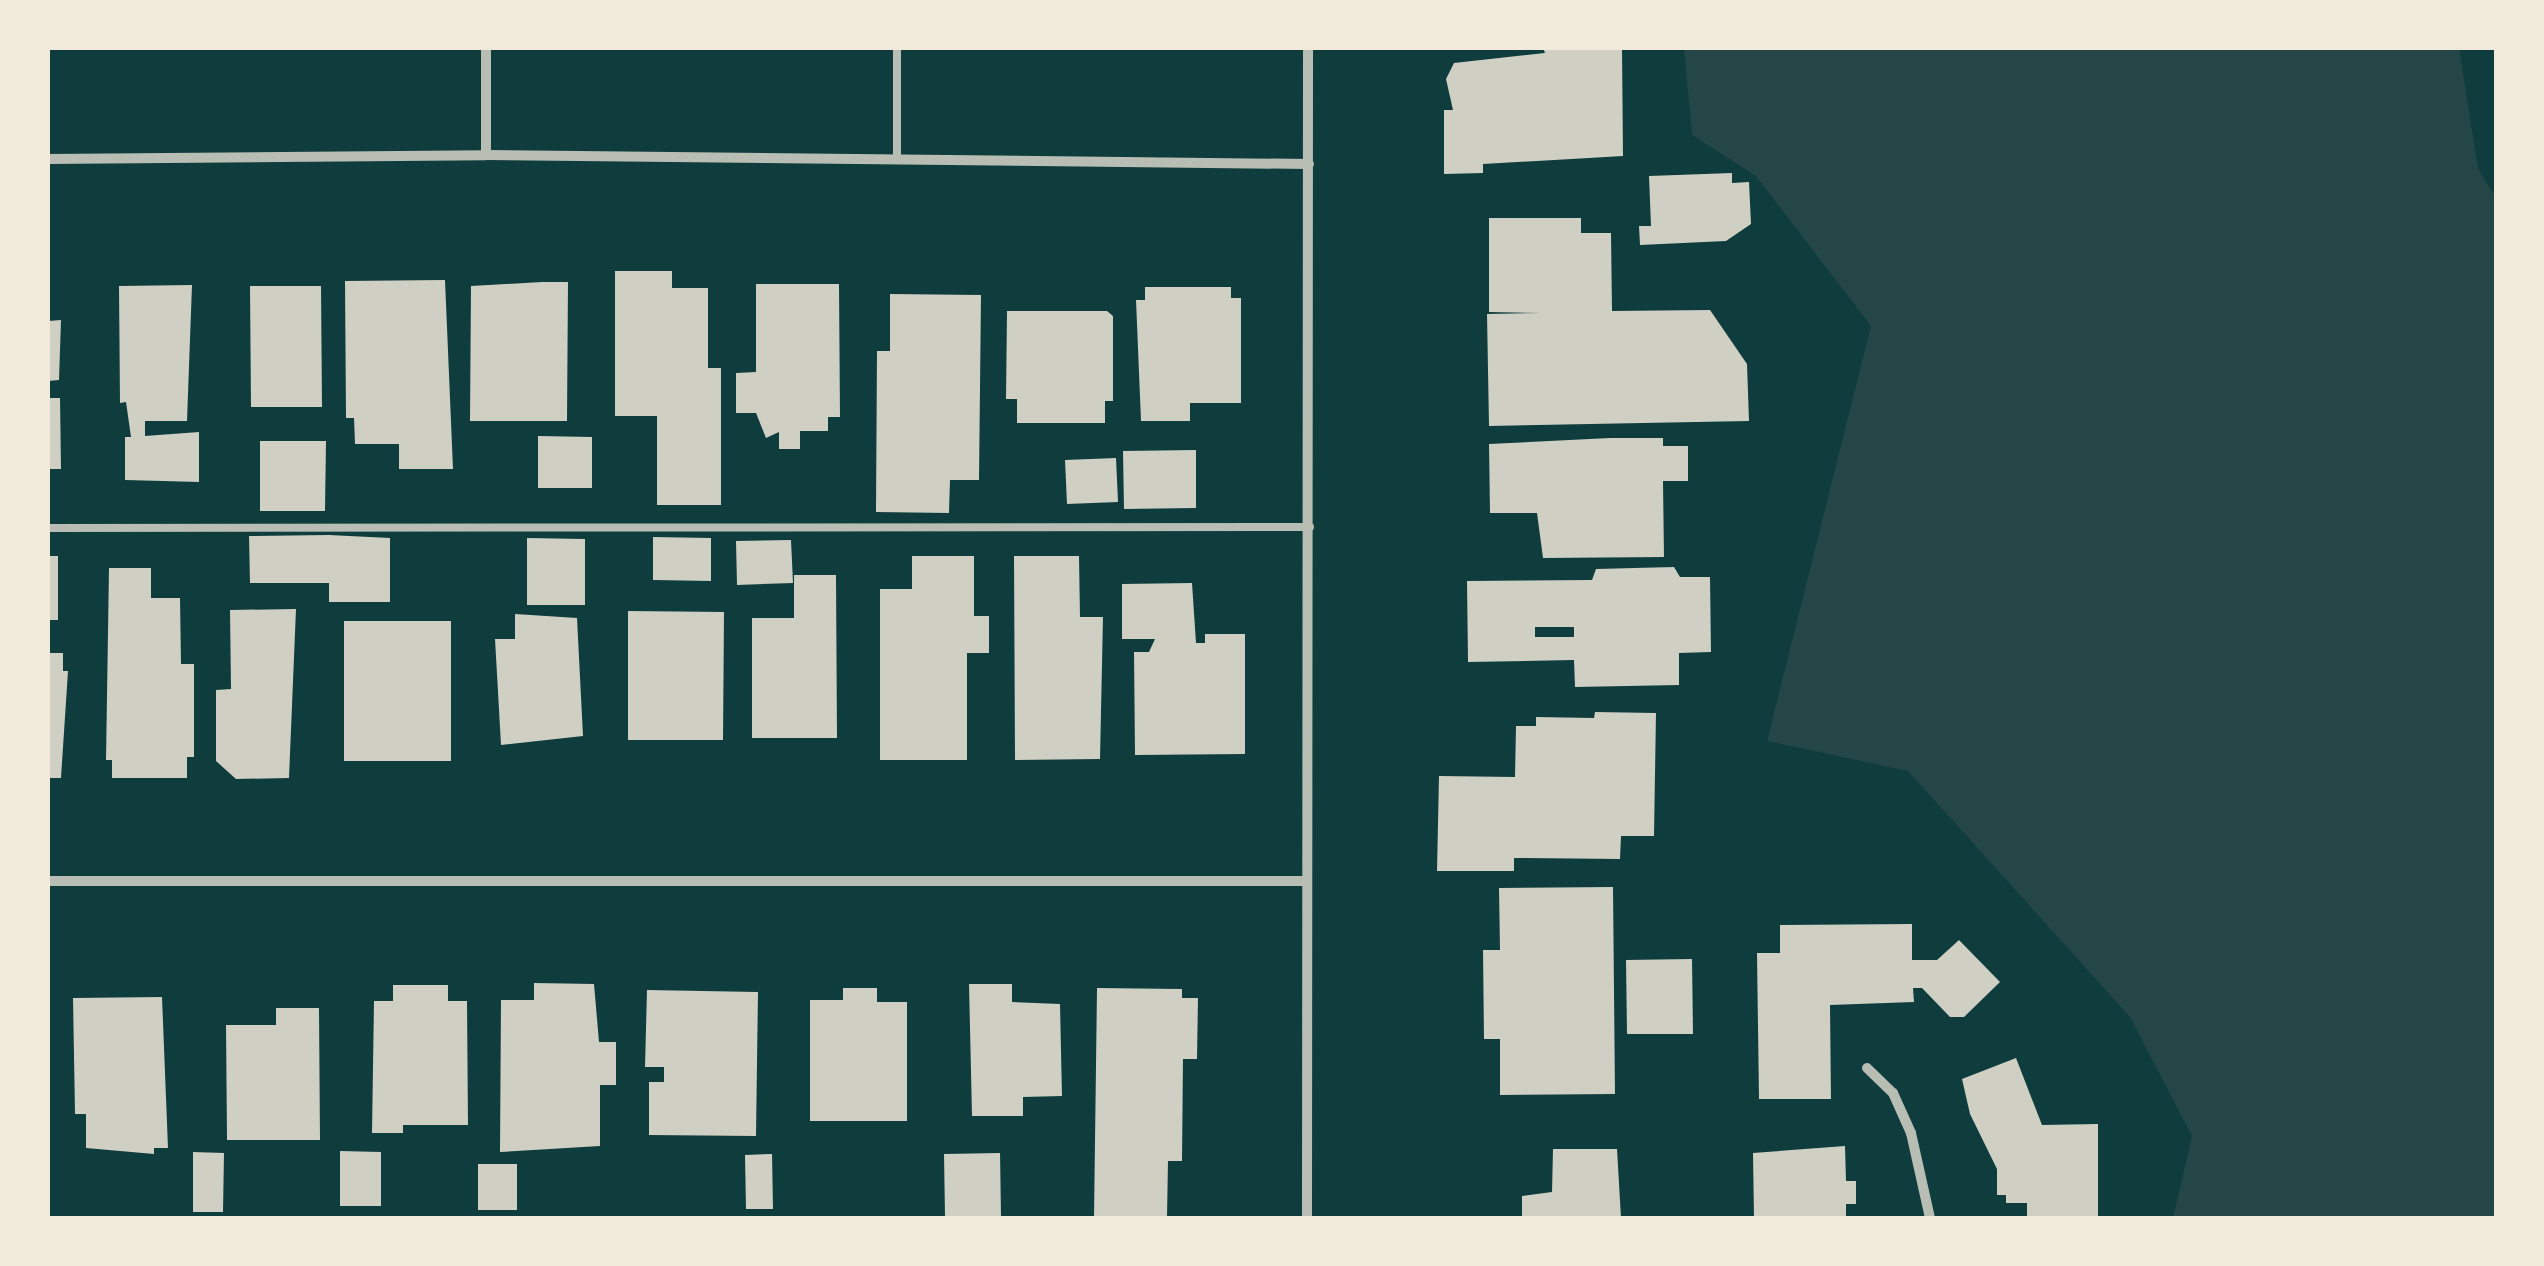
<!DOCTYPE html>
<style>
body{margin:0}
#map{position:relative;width:2544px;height:1266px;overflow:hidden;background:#0f3d3e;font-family:Montserrat,sans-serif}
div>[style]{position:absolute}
.green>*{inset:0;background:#244646}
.building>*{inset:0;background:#cfcfc3}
.service>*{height:8px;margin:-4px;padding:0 4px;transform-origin:4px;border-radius:4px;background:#b8beb3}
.minor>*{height:10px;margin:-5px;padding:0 5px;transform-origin:5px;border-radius:5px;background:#b8beb3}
span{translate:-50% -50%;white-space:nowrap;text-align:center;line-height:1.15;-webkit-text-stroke:8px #f1e9da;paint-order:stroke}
.frame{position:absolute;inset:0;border:50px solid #f1e9da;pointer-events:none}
</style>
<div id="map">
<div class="green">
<div style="clip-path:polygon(1684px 48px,2459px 48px,2478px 169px,2496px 198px,2496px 1218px,2173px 1218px,2192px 1136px,2130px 1017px,1908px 771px,1767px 741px,1871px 326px,1756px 176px,1692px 135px)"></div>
</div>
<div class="building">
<div style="clip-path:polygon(1543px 48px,1622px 48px,1623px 156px,1483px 164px,1483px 173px,1444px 174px,1444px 110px,1453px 110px,1446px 79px,1454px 63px,1545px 53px)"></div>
<div style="clip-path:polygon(1732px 173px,1732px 183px,1749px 182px,1751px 224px,1726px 241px,1640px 245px,1639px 226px,1651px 226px,1649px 176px)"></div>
<div style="clip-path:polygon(1489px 218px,1581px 218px,1581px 233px,1611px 233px,1612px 311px,1710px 310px,1747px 364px,1749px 421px,1489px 426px,1487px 314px,1542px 313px,1489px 312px)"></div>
<div style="clip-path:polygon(615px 271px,672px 271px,672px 288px,708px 288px,708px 368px,721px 368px,721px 505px,657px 505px,657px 416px,615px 416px)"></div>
<div style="clip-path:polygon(445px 280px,453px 469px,399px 469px,399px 444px,355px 444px,354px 418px,346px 418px,345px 281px)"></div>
<div style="clip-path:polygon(542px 282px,568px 282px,567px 421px,470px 421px,471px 286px)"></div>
<div style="clip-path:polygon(756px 284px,839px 284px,840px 417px,828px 417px,828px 431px,800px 431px,800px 449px,779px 449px,779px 432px,766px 438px,756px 413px,736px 413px,736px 373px,756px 372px)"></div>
<div style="clip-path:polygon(192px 285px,187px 421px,145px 421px,145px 436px,199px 432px,199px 482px,125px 480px,125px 437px,131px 437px,126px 402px,120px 403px,119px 286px)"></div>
<div style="clip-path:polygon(250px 286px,321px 286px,322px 407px,251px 407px)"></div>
<div style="clip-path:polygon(1145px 287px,1231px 287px,1231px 298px,1241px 298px,1241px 403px,1190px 403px,1190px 421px,1141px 421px,1136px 300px,1145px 300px)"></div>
<div style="clip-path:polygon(890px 294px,981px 295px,979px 480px,950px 480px,949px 513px,876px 512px,877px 351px,890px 351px)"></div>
<div style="clip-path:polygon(1007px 311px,1107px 311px,1113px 316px,1113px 401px,1105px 401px,1105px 423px,1017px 423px,1017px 399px,1006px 399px)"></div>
<div style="clip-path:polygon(61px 320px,59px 380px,48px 381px,48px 321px)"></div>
<div style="clip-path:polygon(48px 398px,60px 398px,61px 469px,48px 469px)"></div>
<div style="clip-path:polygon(538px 436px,592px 437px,592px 488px,538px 488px)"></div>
<div style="clip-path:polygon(1610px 438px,1663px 438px,1663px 446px,1688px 446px,1688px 481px,1663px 481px,1664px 557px,1543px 558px,1537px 513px,1490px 513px,1489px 444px)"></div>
<div style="clip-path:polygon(260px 441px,326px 441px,325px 511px,260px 511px)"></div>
<div style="clip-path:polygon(1196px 450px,1196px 508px,1124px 509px,1123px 451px)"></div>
<div style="clip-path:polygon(1116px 458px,1118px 502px,1067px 504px,1065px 460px)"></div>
<div style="clip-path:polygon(329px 535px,390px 538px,390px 602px,329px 602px,329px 583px,250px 583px,249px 536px)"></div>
<div style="clip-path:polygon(653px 537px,711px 538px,711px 581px,653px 580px)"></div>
<div style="clip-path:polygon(527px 538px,585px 539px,585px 605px,527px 605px)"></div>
<div style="clip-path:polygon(791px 540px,793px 583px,737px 585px,736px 541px)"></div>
<div style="clip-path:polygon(48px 556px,58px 556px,58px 620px,48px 620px)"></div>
<div style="clip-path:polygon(912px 556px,974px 556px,974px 616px,989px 616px,989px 653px,967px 653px,967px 760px,880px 760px,880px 589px,912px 589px)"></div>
<div style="clip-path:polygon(1014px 556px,1079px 556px,1080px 617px,1103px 617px,1100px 759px,1015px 760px)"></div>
<div style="clip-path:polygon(evenodd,1674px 567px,1680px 577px,1710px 577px,1711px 652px,1679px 653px,1679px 685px,1575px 687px,1574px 660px,1468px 662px,1467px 581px,1592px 580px,1596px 569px,1674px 567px,1535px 627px,1574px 627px,1574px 637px,1535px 637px,1535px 627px)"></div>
<div style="clip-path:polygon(109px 568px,151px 568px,151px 598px,180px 598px,181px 664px,194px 664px,194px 757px,187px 757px,187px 778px,112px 778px,112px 760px,106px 760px)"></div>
<div style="clip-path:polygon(794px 575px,836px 575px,837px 738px,752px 738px,752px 618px,794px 618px)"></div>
<div style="clip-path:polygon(1192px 583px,1196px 643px,1205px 643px,1205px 634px,1245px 634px,1245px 754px,1135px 755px,1134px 652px,1149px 652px,1155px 639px,1122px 639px,1122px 584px)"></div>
<div style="clip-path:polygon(296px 609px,289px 778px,236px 779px,216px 761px,216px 690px,231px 689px,230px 610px)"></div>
<div style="clip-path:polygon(628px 611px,724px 612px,723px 740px,628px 740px)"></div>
<div style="clip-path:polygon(515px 614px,577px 618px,583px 736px,501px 745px,495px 639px,515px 639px)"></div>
<div style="clip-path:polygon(344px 621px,451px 621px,451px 761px,344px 761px)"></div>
<div style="clip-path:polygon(48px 653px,63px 653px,63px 671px,68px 671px,61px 778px,48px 778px)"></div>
<div style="clip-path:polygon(1595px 712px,1656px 713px,1654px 836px,1621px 836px,1620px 859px,1514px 858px,1514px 871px,1437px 871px,1439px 776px,1515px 777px,1516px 726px,1536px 726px,1536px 717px,1594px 718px)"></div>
<div style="clip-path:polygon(1613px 887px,1615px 1094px,1500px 1095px,1500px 1039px,1484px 1039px,1483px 950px,1500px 950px,1499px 888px)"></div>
<div style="clip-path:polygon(1912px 924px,1912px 960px,1937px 960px,1959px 940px,2000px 982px,1964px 1017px,1950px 1017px,1922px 988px,1913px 988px,1914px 1002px,1830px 1005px,1831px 1099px,1759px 1099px,1757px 953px,1780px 953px,1780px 925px)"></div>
<div style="clip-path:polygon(1692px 959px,1693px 1034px,1627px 1034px,1626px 960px)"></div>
<div style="clip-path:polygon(534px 983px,594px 984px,599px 1042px,616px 1042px,616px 1085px,600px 1085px,600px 1146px,500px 1152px,501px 1000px,534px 1000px)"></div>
<div style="clip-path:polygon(969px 984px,1012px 984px,1012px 1002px,1060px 1004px,1062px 1096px,1023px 1097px,1023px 1116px,972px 1116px)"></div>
<div style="clip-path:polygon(393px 985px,448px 985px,448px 1001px,467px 1001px,468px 1125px,403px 1125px,403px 1133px,372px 1133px,374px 1001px,393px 1001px)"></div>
<div style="clip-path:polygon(843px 988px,877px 988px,877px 1002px,907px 1002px,907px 1121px,810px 1121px,810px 1000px,843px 1000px)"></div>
<div style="clip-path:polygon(1097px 988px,1182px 989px,1182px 998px,1198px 998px,1197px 1059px,1183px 1059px,1182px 1161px,1168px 1161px,1167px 1218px,1094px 1218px)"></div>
<div style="clip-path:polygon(647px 990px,758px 992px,756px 1136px,649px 1135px,649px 1082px,664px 1082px,664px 1067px,645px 1067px)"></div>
<div style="clip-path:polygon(162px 997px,168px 1148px,154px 1148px,154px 1154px,86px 1148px,86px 1114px,75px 1114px,73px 998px)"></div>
<div style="clip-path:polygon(276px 1008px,319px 1008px,320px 1140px,227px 1140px,226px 1025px,276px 1025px)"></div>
<div style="clip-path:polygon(2016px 1058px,2042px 1125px,2098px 1124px,2098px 1218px,2027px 1218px,2027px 1203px,2006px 1203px,2006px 1195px,1997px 1195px,1997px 1169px,1970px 1114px,1962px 1079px)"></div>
<div style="clip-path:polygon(1845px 1146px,1846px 1181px,1856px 1181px,1856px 1204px,1846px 1204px,1846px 1218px,1754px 1218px,1753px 1153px)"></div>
<div style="clip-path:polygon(1553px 1149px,1617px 1149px,1621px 1218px,1522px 1218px,1522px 1196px,1552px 1192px)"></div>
<div style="clip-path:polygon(340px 1151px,381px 1152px,381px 1206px,340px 1206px)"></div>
<div style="clip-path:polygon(193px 1152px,224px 1153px,223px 1212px,193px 1212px)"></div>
<div style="clip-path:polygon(1000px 1153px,1001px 1216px,945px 1216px,944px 1154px)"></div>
<div style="clip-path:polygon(772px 1154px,773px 1209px,746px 1209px,745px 1155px)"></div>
<div style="clip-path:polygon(478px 1164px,517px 1164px,517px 1210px,478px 1210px)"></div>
</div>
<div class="service">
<div style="left:897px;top:48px;width:111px;rotate:90deg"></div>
<div style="left:48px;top:528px;width:1262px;rotate:-0.05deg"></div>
</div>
<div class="minor">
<div style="left:486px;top:155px;width:107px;rotate:-90deg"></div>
<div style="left:48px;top:159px;width:438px;rotate:-0.5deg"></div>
<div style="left:486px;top:155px;width:823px;rotate:0.63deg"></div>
<div style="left:48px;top:881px;width:1259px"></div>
<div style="left:1867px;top:1068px;width:36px;rotate:44deg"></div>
<div style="left:1893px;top:1093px;width:44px;rotate:65.8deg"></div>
<div style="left:1911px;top:1133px;width:87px;rotate:77.4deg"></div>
<div style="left:1307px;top:1218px;width:1170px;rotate:-89.95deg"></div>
</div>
<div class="frame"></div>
</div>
